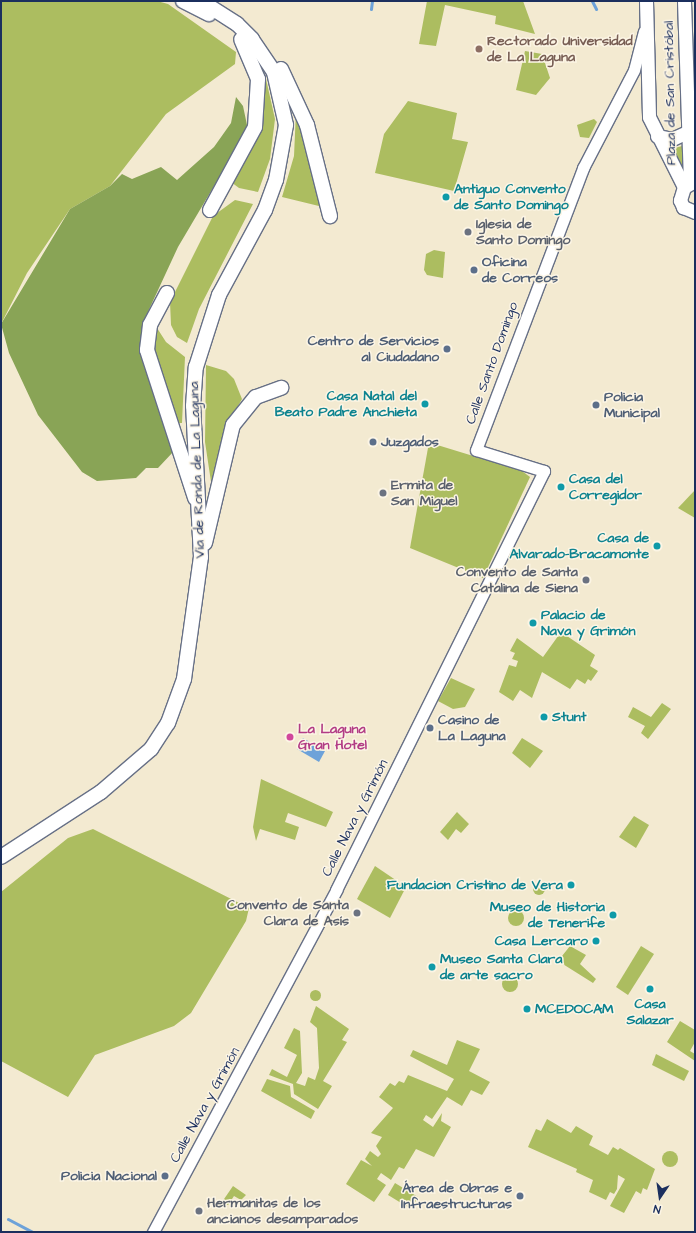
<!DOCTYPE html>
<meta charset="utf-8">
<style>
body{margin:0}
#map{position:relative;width:696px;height:1233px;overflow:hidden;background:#f3ead1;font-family:"Architects Daughter",sans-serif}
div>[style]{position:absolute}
.green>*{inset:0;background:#acbd60}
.round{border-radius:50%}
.forest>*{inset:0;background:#89a456}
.water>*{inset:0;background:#6da2d9}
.stream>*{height:3px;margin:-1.5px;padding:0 1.5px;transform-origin:1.5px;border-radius:1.5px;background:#6da2d9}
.roads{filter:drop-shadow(1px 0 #677086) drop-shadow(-1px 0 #677086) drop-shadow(0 1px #677086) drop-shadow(0 -1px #677086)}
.tertiary>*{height:11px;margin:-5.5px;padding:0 5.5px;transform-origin:5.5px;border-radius:5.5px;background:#fff}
.secondary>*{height:13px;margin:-6.5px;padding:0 6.5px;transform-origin:6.5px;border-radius:6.5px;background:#fff}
.primary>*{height:14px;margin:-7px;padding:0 7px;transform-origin:7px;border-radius:7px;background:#fff}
.dots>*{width:11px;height:11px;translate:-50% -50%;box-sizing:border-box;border:2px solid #fcf5e5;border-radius:50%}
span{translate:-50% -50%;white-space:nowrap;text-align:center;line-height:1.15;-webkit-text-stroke:3px #fcf5e5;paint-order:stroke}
.education-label{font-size:14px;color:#785e54;font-weight:700}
.left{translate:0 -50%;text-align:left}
.street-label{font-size:14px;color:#1b2f5e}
.culture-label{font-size:14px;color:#0d838f;font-weight:700}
.right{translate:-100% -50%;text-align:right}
.worship-label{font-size:14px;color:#5b616d;font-weight:700}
.service-label{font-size:14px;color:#4e5e75;font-weight:700}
.hotel-label{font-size:14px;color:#b23c85;font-weight:700}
.frame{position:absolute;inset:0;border:2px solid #1b2f5e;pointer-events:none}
.north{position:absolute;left:640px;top:1177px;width:40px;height:40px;-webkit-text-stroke:3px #fcf5e5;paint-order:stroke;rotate:193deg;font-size:11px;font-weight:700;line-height:16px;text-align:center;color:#1b2f5e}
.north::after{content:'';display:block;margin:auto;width:14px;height:18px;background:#1b2f5e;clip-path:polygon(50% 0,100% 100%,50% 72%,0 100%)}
</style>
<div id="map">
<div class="green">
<div style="clip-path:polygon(1px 1px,157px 1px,168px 4px,236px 52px,235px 64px,166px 114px,110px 186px,70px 209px,27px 273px,1px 324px)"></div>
<div style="clip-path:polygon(427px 1px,523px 1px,535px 34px,495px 24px,496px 16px,445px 5px,436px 46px,419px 44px)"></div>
<div style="clip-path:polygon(525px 51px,542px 54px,550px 78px,536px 95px,516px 90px)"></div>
<div style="clip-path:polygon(262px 79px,266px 79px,275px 119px,270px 159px,258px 192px,239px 188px,231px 182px)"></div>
<div style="clip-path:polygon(408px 101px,457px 113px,452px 139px,468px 142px,454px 191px,375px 173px,384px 134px)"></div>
<div style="clip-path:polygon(296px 111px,323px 207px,282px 197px,294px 156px)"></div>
<div style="clip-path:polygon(594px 119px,597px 122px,589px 138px,580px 137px,577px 125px)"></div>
<div style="clip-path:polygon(682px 146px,682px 173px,668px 150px)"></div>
<div style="clip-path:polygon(235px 200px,253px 204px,199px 309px,187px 343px,177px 337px,171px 325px,170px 302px,213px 216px)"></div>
<div style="clip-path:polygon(434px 250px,445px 252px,443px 278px,427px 275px,424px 270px,426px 254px)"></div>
<div style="clip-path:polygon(157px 328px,166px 342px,185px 357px,182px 423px,178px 423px,154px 354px,153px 330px)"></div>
<div style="clip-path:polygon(206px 365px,226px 371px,234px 379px,242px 399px,225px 429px,213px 495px,205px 442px)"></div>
<div style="clip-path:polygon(434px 444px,522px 471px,530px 477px,483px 578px,410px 548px,428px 448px)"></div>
<div style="clip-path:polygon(695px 490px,695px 518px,678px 508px)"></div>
<div style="clip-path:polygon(561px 632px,595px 655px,590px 666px,598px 671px,591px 681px,588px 679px,585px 684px,577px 679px,570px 689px,542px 672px,532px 698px,520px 690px,513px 701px,499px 692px,509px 665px,516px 667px,518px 661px,512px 659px,515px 653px,510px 651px,517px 638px,543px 657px)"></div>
<div style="clip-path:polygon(451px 678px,475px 689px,465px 707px,453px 709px,438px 701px)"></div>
<div style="clip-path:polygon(662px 703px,671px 709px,648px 739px,641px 733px,645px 726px,628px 717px,633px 707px,651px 717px)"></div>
<div style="clip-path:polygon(522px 738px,543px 751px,530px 768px,512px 753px)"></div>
<div style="clip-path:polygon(261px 779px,333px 812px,326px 827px,288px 813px,285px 822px,299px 827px,295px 840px,260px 829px,256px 841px,253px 827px)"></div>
<div style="clip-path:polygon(457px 812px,469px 824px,461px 833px,456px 829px,448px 840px,440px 832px)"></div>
<div style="clip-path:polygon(634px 816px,649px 825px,636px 848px,619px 837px)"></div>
<div style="clip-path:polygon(93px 829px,249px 908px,246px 921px,191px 1013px,174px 1026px,95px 1055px,68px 1097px,1px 1061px,1px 892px,68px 838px)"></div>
<div style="clip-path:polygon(375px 866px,406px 887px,390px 918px,357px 899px)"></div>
<div class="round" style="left:533px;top:883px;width:12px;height:12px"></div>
<div class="round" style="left:508px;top:910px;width:16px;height:16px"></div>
<div style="clip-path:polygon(570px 946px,586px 955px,580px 964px,596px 979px,593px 983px,558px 961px)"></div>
<div style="clip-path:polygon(641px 946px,654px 954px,628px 995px,616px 987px)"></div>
<div class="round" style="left:502px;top:976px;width:16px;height:16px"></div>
<div class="round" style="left:309.5px;top:989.5px;width:11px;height:11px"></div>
<div style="clip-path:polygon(316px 1006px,349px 1029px,342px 1040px,347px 1042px,323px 1081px,332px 1086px,318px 1109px,294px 1094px,293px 1084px,269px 1075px,272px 1069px,287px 1077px,297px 1055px,284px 1048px,294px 1028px,300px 1031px,302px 1073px,296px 1083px,305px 1086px,308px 1077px,315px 1080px,319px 1068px,317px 1028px,310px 1022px)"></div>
<div style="clip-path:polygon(680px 1021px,695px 1030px,695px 1042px,690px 1051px,695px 1054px,695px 1061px,667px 1042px)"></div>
<div style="clip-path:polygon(457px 1040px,480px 1049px,469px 1071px,490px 1082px,482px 1095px,471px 1090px,462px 1106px,447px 1097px,432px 1119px,426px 1115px,423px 1120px,433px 1127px,442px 1113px,441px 1121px,451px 1127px,434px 1157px,416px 1149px,404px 1169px,399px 1167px,391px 1180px,381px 1173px,377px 1179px,386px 1185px,374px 1202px,346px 1184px,361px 1160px,372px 1166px,365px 1159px,370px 1151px,378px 1157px,381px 1154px,376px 1146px,382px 1137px,371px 1133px,393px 1108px,379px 1097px,390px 1083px,395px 1086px,399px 1081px,404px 1083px,408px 1075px,447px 1091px,454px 1079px,410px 1056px,413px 1050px,447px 1065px)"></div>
<div style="clip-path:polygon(656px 1054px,689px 1071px,684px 1081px,652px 1065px)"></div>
<div style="clip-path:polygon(267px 1079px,290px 1086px,291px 1097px,315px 1111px,311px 1119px,261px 1091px)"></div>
<div style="clip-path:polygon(547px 1119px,571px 1133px,576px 1126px,593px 1136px,589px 1145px,608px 1155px,613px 1147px,618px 1150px,620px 1148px,655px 1169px,647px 1190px,643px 1188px,641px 1194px,636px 1191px,624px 1213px,610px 1206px,625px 1179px,618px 1175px,617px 1189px,614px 1194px,610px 1192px,606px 1200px,589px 1192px,593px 1180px,576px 1172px,577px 1169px,528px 1147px,536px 1129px,541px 1131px)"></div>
<div class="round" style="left:662px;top:1151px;width:16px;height:16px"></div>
<div style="clip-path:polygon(395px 1183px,418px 1197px,411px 1209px,388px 1195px)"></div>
<div style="clip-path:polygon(233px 1186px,246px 1195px,241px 1200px,234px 1196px,228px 1205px,222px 1202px)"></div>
</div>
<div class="forest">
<div style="clip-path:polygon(236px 97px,243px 106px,247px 125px,243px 137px,178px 247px,146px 316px,142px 334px,174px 451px,158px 468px,146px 468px,136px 478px,97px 481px,82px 472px,38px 415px,9px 353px,1px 324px,70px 209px,110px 186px,122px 174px,132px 179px,161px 167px,177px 180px,214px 147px,231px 123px)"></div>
</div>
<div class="water">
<div style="clip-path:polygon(303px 738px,325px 751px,319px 762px,297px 749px)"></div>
</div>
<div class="stream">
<div style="left:592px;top:1px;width:9px;rotate:63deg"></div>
<div style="left:371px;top:9px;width:8px;rotate:-83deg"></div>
<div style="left:8px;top:1219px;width:27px;rotate:28deg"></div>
</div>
<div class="roads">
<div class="tertiary">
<div style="left:153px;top:1232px;width:388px;rotate:-61.8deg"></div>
<div style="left:336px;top:890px;width:468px;rotate:-63.6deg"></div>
<div style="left:544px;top:471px;width:71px;rotate:-162.8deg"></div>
<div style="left:476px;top:450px;width:302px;rotate:-69.2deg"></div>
<div style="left:583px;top:168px;width:110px;rotate:-62.5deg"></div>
<div style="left:634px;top:70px;width:40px;rotate:-75.6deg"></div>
</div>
<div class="secondary">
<div style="left:646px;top:1px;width:116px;rotate:88.5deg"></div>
<div style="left:649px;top:117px;width:78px;rotate:63.4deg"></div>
<div style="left:684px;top:1px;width:182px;rotate:88.1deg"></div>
<div style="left:657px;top:136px;width:15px;rotate:11deg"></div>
<div style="left:672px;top:139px;width:17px;rotate:-25deg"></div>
<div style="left:691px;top:183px;width:8px;rotate:150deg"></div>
<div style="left:684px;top:187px;width:14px;rotate:107deg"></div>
<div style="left:680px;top:200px;width:8px;rotate:67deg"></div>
<div style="left:683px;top:207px;width:13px;rotate:23deg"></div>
</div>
<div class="primary">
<div style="left:183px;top:1px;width:29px;rotate:27deg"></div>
<div style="left:281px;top:69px;width:62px;rotate:65.1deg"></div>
<div style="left:307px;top:125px;width:94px;rotate:75.8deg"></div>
<div style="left:210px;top:210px;width:94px;rotate:-61.5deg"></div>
<div style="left:255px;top:127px;width:48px;rotate:-86.4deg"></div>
<div style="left:258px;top:79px;width:43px;rotate:-113deg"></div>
<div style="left:167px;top:293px;width:36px;rotate:118deg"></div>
<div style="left:150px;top:325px;width:25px;rotate:97deg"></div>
<div style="left:147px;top:350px;width:156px;rotate:72deg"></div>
<div style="left:205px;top:543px;width:121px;rotate:-76.7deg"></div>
<div style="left:233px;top:425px;width:36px;rotate:-51deg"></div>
<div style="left:256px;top:397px;width:27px;rotate:-20deg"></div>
<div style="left:1px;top:857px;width:119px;rotate:-33deg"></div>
<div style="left:101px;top:792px;width:66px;rotate:-40.7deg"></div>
<div style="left:151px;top:749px;width:31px;rotate:-57deg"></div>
<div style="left:168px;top:723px;width:47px;rotate:-70deg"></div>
<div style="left:184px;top:679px;width:123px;rotate:-82.1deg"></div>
<div style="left:201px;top:557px;width:151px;rotate:-93deg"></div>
<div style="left:193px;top:406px;width:39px;rotate:-86deg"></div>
<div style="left:196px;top:367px;width:76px;rotate:-72.3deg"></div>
<div style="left:219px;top:295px;width:97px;rotate:-61.6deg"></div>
<div style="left:265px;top:210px;width:32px;rotate:-70deg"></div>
<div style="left:276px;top:180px;width:56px;rotate:-79.7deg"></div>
<div style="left:286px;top:125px;width:54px;rotate:-102.8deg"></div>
<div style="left:274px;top:72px;width:40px;rotate:-124deg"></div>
<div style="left:252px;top:39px;width:21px;rotate:-135deg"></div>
<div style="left:237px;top:24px;width:43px;rotate:-147.4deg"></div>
</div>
</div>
<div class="dots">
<div style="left:479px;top:49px;background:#8d6e63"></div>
<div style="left:446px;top:197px;background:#0f9aa8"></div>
<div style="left:468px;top:232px;background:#6b7280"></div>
<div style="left:474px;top:270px;background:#5c6f8a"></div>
<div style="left:447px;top:349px;background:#5c6f8a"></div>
<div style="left:425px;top:404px;background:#0f9aa8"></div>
<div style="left:596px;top:405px;background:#5c6f8a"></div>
<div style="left:373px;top:442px;background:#5c6f8a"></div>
<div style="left:561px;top:487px;background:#0f9aa8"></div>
<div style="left:383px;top:493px;background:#6b7280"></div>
<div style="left:657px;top:546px;background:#0f9aa8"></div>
<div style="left:586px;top:580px;background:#6b7280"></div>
<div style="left:533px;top:623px;background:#0f9aa8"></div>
<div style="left:544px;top:717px;background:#0f9aa8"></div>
<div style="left:430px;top:728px;background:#5c6f8a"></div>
<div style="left:290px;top:737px;background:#d1479c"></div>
<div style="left:571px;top:885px;background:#0f9aa8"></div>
<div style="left:357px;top:913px;background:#6b7280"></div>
<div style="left:613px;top:915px;background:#0f9aa8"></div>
<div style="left:596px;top:941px;background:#0f9aa8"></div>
<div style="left:432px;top:967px;background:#0f9aa8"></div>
<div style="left:650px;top:989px;background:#0f9aa8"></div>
<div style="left:527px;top:1009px;background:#0f9aa8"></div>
<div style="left:165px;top:1176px;background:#5c6f8a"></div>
<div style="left:520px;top:1196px;background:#5c6f8a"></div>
<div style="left:199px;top:1211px;background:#6b7280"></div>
</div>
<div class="education-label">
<span class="left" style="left:487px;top:49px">Rectorado Universidad<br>de La Laguna</span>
</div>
<div class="street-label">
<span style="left:670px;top:93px;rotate:-91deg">Plaza de San Cristóbal</span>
<span style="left:492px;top:363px;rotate:-70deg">Calle Santo Domingo</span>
<span style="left:197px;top:470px;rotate:-92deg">Vía de Ronda de La Laguna</span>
<span style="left:355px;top:818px;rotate:-63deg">Calle Nava y Grimón</span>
<span style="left:205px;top:1105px;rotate:-61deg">Calle Nava y Grimón</span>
</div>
<div class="culture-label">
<span class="left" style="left:454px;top:197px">Antiguo Convento<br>de Santo Domingo</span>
<span class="right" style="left:417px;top:404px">Casa Natal del<br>Beato Padre Anchieta</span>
<span class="left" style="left:569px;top:487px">Casa del<br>Corregidor</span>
<span class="right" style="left:649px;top:546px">Casa de<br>Alvarado-Bracamonte</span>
<span class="left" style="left:541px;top:623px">Palacio de<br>Nava y Grimón</span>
<span class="left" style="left:552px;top:717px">Stunt</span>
<span class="right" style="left:563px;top:885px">Fundacion Cristino de Vera</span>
<span class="right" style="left:605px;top:915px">Museo de Historia<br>de Tenerife</span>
<span class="right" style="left:588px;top:941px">Casa Lercaro</span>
<span class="left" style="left:440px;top:967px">Museo Santa Clara<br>de arte sacro</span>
<span style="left:650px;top:1012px">Casa<br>Salazar</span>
<span class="left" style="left:535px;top:1009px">MCEDOCAM</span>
</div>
<div class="worship-label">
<span class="left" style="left:476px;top:232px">Iglesia de<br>Santo Domingo</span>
<span class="left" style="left:391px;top:493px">Ermita de<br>San Miguel</span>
<span class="right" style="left:578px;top:580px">Convento de Santa<br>Catalina de Siena</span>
<span class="right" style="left:349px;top:913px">Convento de Santa<br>Clara de Asís</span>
<span class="left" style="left:207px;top:1211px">Hermanitas de los<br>ancianos desamparados</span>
</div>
<div class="service-label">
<span class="left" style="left:482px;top:270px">Oficina<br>de Correos</span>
<span class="right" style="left:439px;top:349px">Centro de Servicios<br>al Ciudadano</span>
<span class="left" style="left:604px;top:405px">Policia<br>Municipal</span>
<span class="left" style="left:381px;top:442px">Juzgados</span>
<span class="left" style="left:438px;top:728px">Casino de<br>La Laguna</span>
<span class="right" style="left:157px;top:1176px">Policia Nacional</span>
<span class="right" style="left:512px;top:1196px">Área de Obras e<br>Infraestructuras</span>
</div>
<div class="hotel-label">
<span class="left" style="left:298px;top:737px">La Laguna<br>Gran Hotel</span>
</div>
<div class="frame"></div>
<div class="north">N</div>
</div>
